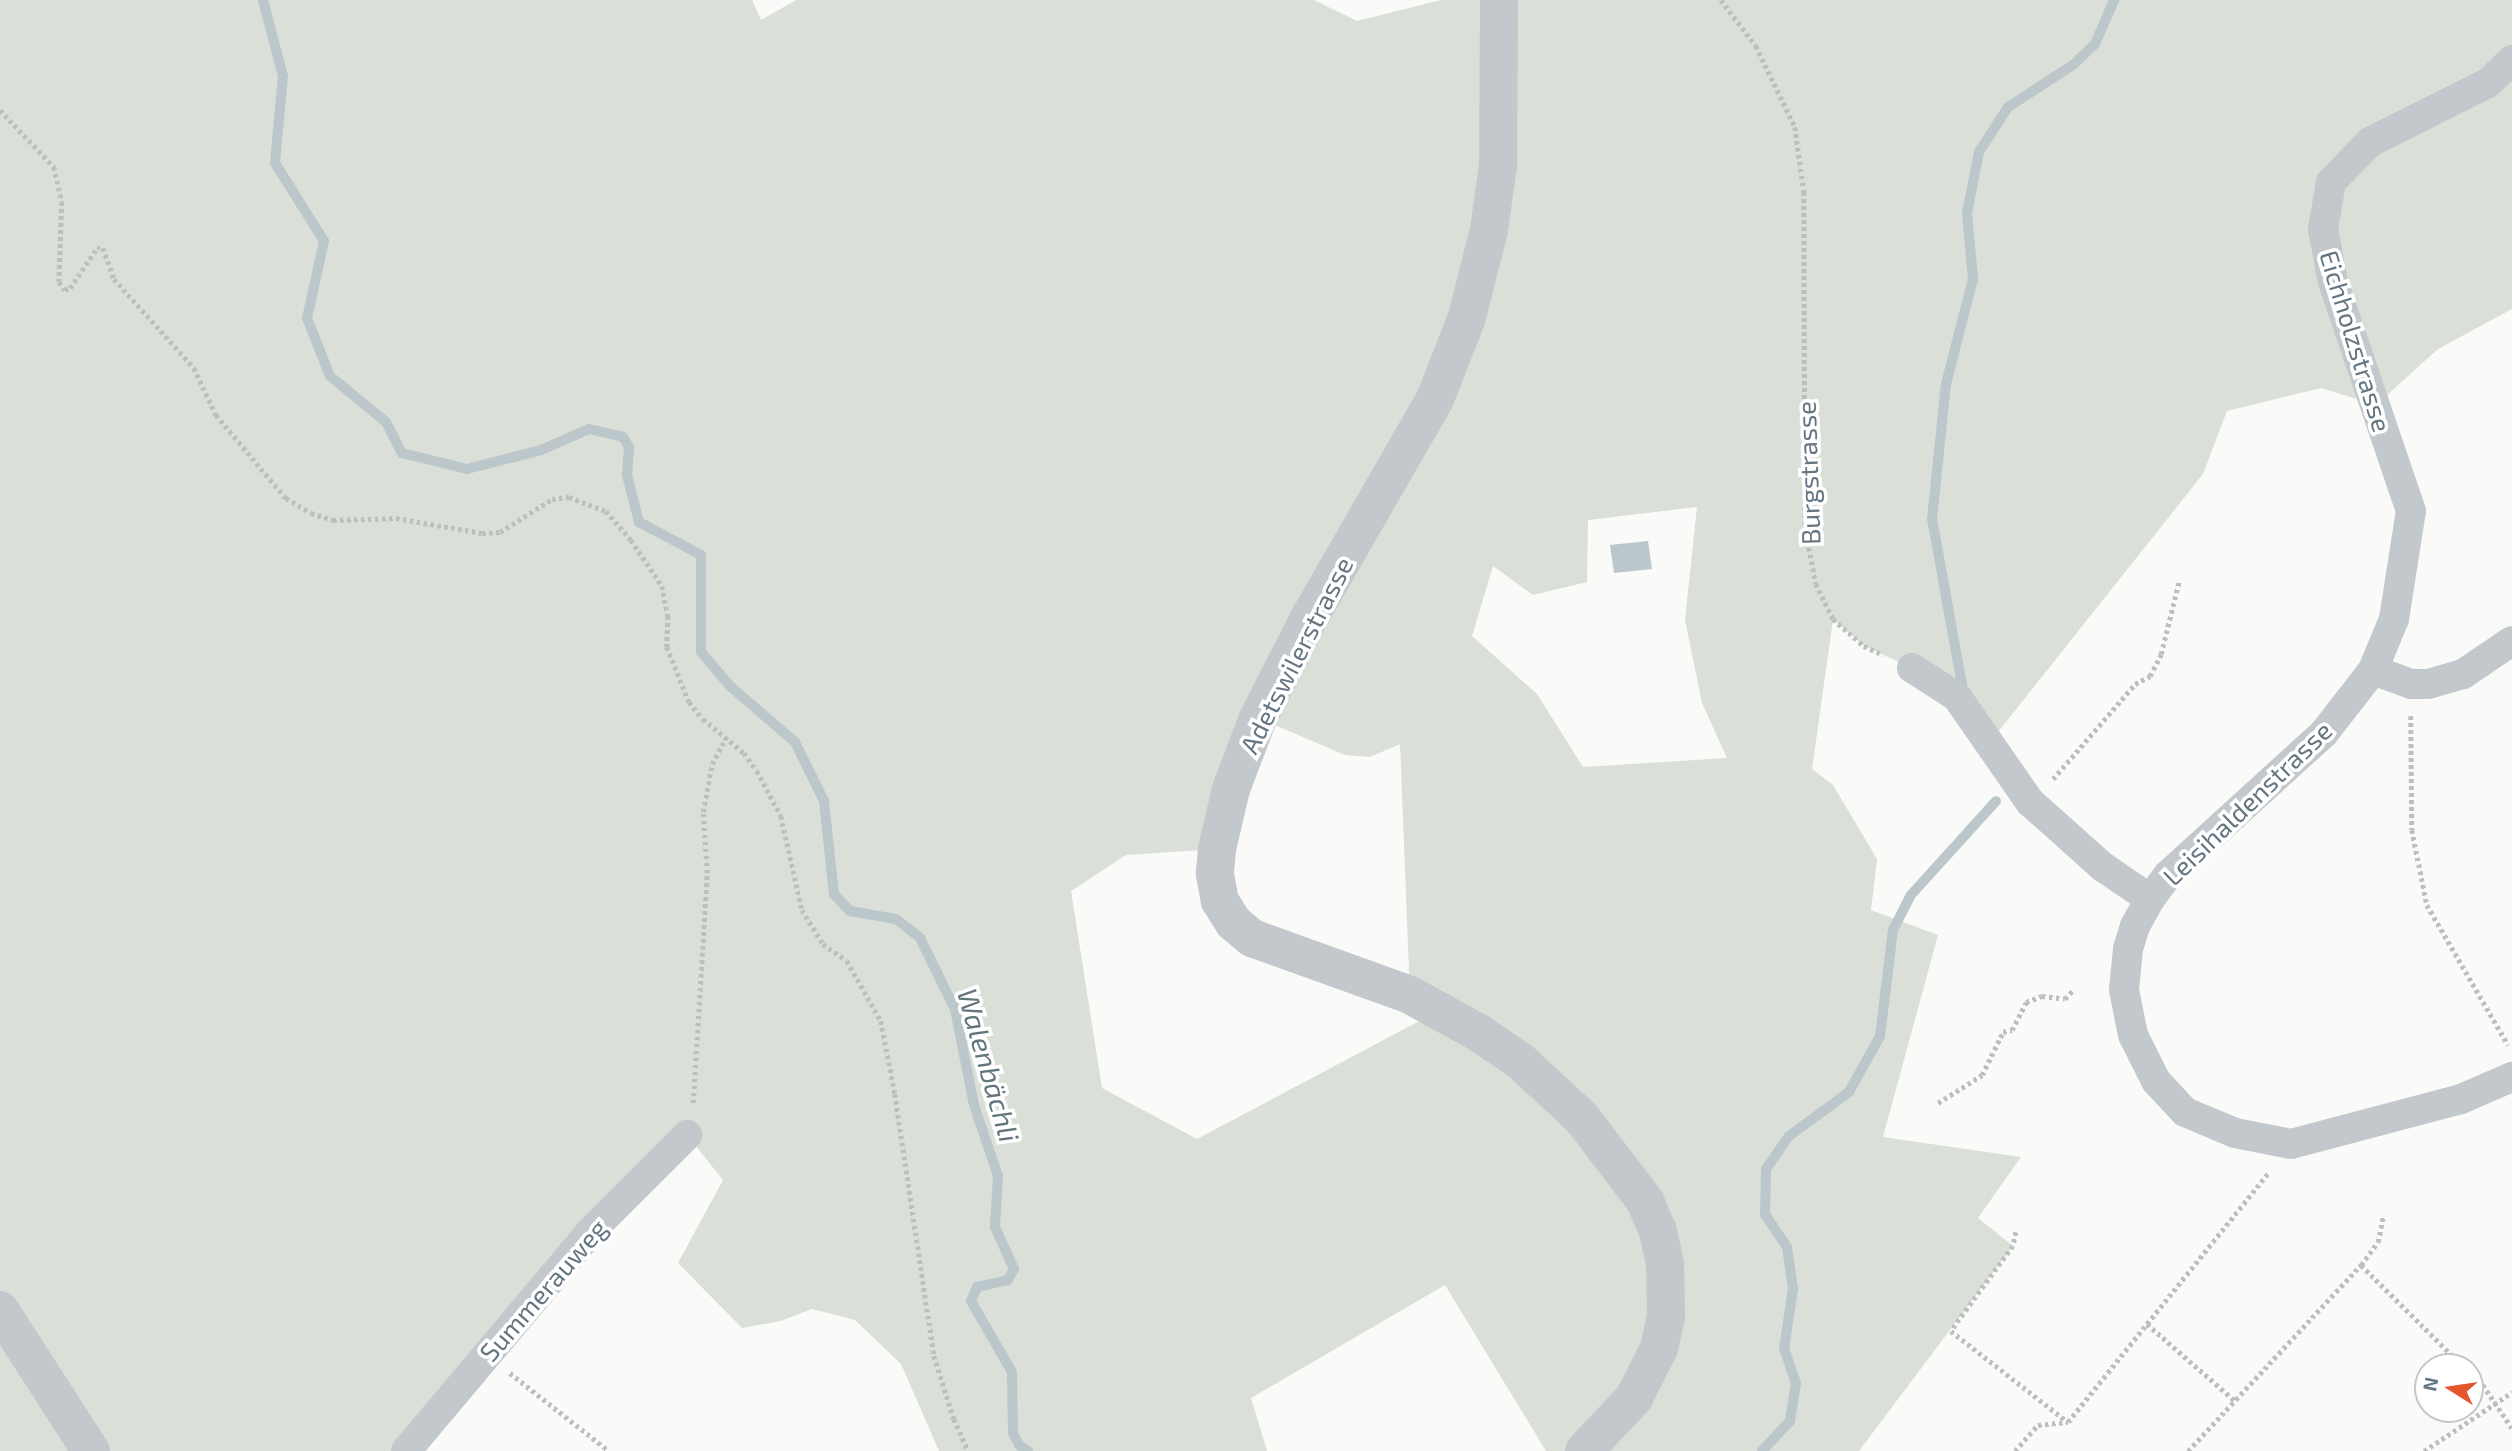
<!DOCTYPE html>
<meta charset="utf-8">
<style>
body{margin:0}
#map{position:relative;width:2512px;height:1451px;overflow:hidden;background:#fafaf8;font-family:"Exo 2",sans-serif}
div>[style]{position:absolute}
.green>*{inset:0;background:#dadfd7}
.water>*{inset:0;background:#bbc7cb}
.stream>*{height:10px;margin:-5px;padding:0 5px;transform-origin:5px;border-radius:5px;background:#bbc7cb}
.path>*{height:4.5px;margin-top:-2.25px;transform-origin:0;background:repeating-linear-gradient(90deg,#bbbfc2 0 3.5px,transparent 0 7px)}
.minor>*{height:30px;margin:-15px;padding:0 15px;transform-origin:15px;border-radius:15px;background:#c3c8cc}
.tertiary>*{height:38px;margin:-19px;padding:0 19px;transform-origin:19px;border-radius:19px;background:#c3c8cc}
span{translate:-50% -50%;white-space:nowrap;text-align:center;line-height:1.15;-webkit-text-stroke:7px #fff;paint-order:stroke}
.street-label{font-size:26px;color:#657683}
.water-label{font-size:28px;color:#60757c;font-style:italic}
.north{position:absolute;left:2414px;top:1353px;width:70px;height:70px;box-sizing:border-box;background:#fff;border:2px solid #c1c8cd;border-radius:50%;rotate:282deg;font-size:19px;font-weight:700;line-height:28px;text-align:center;color:#657683}
.north::after{content:'';display:block;margin:auto;width:24px;height:32px;background:#e4572e;clip-path:polygon(50% 0,100% 100%,50% 72%,0 100%)}
</style>
<div id="map">
<div class="green">
<div style="clip-path:polygon(evenodd,0 0,752px 0,761px 20px,796px 0,1314px 0,1357px 21px,1441px 0,2512px 0,2512px 309px,2438px 349px,2376px 405px,2321px 388px,2227px 411px,2203px 474px,1990px 742px,1912px 668px,1864px 646px,1833px 620px,1812px 769px,1833px 785px,1877px 859px,1871px 910px,1938px 935px,1883px 1137px,2021px 1157px,1978px 1218px,2013px 1246px,1859px 1451px,1546px 1451px,1445px 1285px,1251px 1398px,1267px 1451px,939px 1451px,901px 1364px,855px 1320px,812px 1309px,781px 1321px,742px 1328px,678px 1263px,723px 1180px,687px 1135px,406px 1451px,0 1451px,0 0,1697px 507px,1685px 620px,1702px 703px,1727px 758px,1583px 767px,1537px 694px,1472px 636px,1493px 566px,1533px 595px,1587px 582px,1588px 520px,1697px 507px,0 0,1258px 718px,1345px 755px,1370px 757px,1400px 744px,1410px 995px,1440px 1010px,1197px 1139px,1102px 1088px,1071px 891px,1126px 855px,1217px 849px,1258px 718px)"></div>
</div>
<div class="water">
<div style="clip-path:polygon(1648px 541px,1652px 569px,1614px 573px,1610px 545px)"></div>
</div>
<div class="stream">
<div style="left:263px;top:0;width:79px;rotate:75.3deg"></div>
<div style="left:283px;top:76px;width:87px;rotate:95.3deg"></div>
<div style="left:275px;top:163px;width:92px;rotate:57.9deg"></div>
<div style="left:324px;top:241px;width:79px;rotate:102.4deg"></div>
<div style="left:307px;top:318px;width:62px;rotate:68.4deg"></div>
<div style="left:330px;top:376px;width:72px;rotate:39.4deg"></div>
<div style="left:386px;top:422px;width:35px;rotate:63deg"></div>
<div style="left:402px;top:453px;width:67px;rotate:13.8deg"></div>
<div style="left:467px;top:469px;width:76px;rotate:-14.4deg"></div>
<div style="left:541px;top:450px;width:52px;rotate:-23.6deg"></div>
<div style="left:589px;top:429px;width:35px;rotate:13deg"></div>
<div style="left:623px;top:437px;width:12px;rotate:59deg"></div>
<div style="left:629px;top:447px;width:28px;rotate:94deg"></div>
<div style="left:627px;top:475px;width:49px;rotate:75.7deg"></div>
<div style="left:639px;top:522px;width:70px;rotate:28deg"></div>
<div style="left:701px;top:555px;width:97px;rotate:90deg"></div>
<div style="left:701px;top:652px;width:46px;rotate:49.4deg"></div>
<div style="left:731px;top:687px;width:84px;rotate:40.7deg"></div>
<div style="left:795px;top:742px;width:66px;rotate:63.8deg"></div>
<div style="left:824px;top:801px;width:94px;rotate:83.9deg"></div>
<div style="left:834px;top:894px;width:23px;rotate:47deg"></div>
<div style="left:850px;top:911px;width:47px;rotate:9.9deg"></div>
<div style="left:896px;top:919px;width:31px;rotate:38deg"></div>
<div style="left:920px;top:938px;width:79px;rotate:63.8deg"></div>
<div style="left:955px;top:1009px;width:98px;rotate:78.8deg"></div>
<div style="left:974px;top:1105px;width:75px;rotate:71.3deg"></div>
<div style="left:998px;top:1176px;width:51px;rotate:93.4deg"></div>
<div style="left:995px;top:1227px;width:46px;rotate:65.7deg"></div>
<div style="left:1014px;top:1269px;width:13px;rotate:119deg"></div>
<div style="left:1008px;top:1280px;width:32px;rotate:167deg"></div>
<div style="left:977px;top:1287px;width:15px;rotate:113deg"></div>
<div style="left:971px;top:1301px;width:82px;rotate:60deg"></div>
<div style="left:1012px;top:1372px;width:61px;rotate:89.1deg"></div>
<div style="left:1013px;top:1433px;width:13px;rotate:63deg"></div>
<div style="left:1019px;top:1445px;width:11px;rotate:34deg"></div>
<div style="left:1962px;top:685px;width:169px;rotate:-100.2deg"></div>
<div style="left:1932px;top:519px;width:136px;rotate:-84.1deg"></div>
<div style="left:1946px;top:384px;width:108px;rotate:-75.6deg"></div>
<div style="left:1973px;top:279px;width:66px;rotate:-95.2deg"></div>
<div style="left:1967px;top:213px;width:62px;rotate:-78.9deg"></div>
<div style="left:1979px;top:152px;width:54px;rotate:-57.2deg"></div>
<div style="left:2008px;top:107px;width:77px;rotate:-32.9deg"></div>
<div style="left:2073px;top:65px;width:30px;rotate:-44deg"></div>
<div style="left:2095px;top:44px;width:48px;rotate:-66.6deg"></div>
<div style="left:1762px;top:1451px;width:41px;rotate:-47deg"></div>
<div style="left:1790px;top:1421px;width:38px;rotate:-81deg"></div>
<div style="left:1796px;top:1383px;width:36px;rotate:-109deg"></div>
<div style="left:1784px;top:1349px;width:61px;rotate:-81.5deg"></div>
<div style="left:1793px;top:1289px;width:42px;rotate:-98.1deg"></div>
<div style="left:1787px;top:1247px;width:40px;rotate:-124deg"></div>
<div style="left:1765px;top:1214px;width:45px;rotate:-88.7deg"></div>
<div style="left:1766px;top:1169px;width:40px;rotate:-55.1deg"></div>
<div style="left:1789px;top:1136px;width:74px;rotate:-36.3deg"></div>
<div style="left:1849px;top:1092px;width:64px;rotate:-61deg"></div>
<div style="left:1880px;top:1036px;width:107px;rotate:-83deg"></div>
<div style="left:1893px;top:930px;width:38px;rotate:-63deg"></div>
<div style="left:1910px;top:896px;width:128px;rotate:-47.8deg"></div>
</div>
<div class="path">
<div style="left:1721px;top:0;width:58px;rotate:52.7deg"></div>
<div style="left:1756px;top:46px;width:90px;rotate:64.3deg"></div>
<div style="left:1795px;top:127px;width:66px;rotate:82.1deg"></div>
<div style="left:1804px;top:192px;width:335px;rotate:89.8deg"></div>
<div style="left:1805px;top:527px;width:58px;rotate:79.1deg"></div>
<div style="left:1816px;top:584px;width:39px;rotate:64deg"></div>
<div style="left:1833px;top:619px;width:41px;rotate:41.1deg"></div>
<div style="left:1864px;top:646px;width:21px;rotate:25deg"></div>
<div style="left:0;top:110px;width:79px;rotate:46.5deg"></div>
<div style="left:54px;top:167px;width:36px;rotate:77deg"></div>
<div style="left:62px;top:202px;width:80px;rotate:92.1deg"></div>
<div style="left:59px;top:282px;width:10px;rotate:53deg"></div>
<div style="left:65px;top:290px;width:5px;rotate:-22deg"></div>
<div style="left:70px;top:288px;width:48px;rotate:-56deg"></div>
<div style="left:97px;top:248px;width:6px"></div>
<div style="left:103px;top:248px;width:33px;rotate:70deg"></div>
<div style="left:114px;top:279px;width:120px;rotate:48deg"></div>
<div style="left:194px;top:368px;width:52px;rotate:64.9deg"></div>
<div style="left:216px;top:415px;width:109px;rotate:49.9deg"></div>
<div style="left:286px;top:498px;width:29px;rotate:31deg"></div>
<div style="left:311px;top:513px;width:23px;rotate:18deg"></div>
<div style="left:333px;top:520px;width:63px;rotate:-1.8deg"></div>
<div style="left:396px;top:518px;width:87px;rotate:9.9deg"></div>
<div style="left:482px;top:533px;width:18px;rotate:-3deg"></div>
<div style="left:500px;top:532px;width:62px;rotate:-32.4deg"></div>
<div style="left:552px;top:499px;width:17px;rotate:-7deg"></div>
<div style="left:569px;top:497px;width:40px;rotate:21deg"></div>
<div style="left:606px;top:511px;width:38px;rotate:49deg"></div>
<div style="left:631px;top:540px;width:55px;rotate:56deg"></div>
<div style="left:662px;top:586px;width:31px;rotate:79deg"></div>
<div style="left:668px;top:616px;width:31px;rotate:92deg"></div>
<div style="left:667px;top:647px;width:59px;rotate:68.2deg"></div>
<div style="left:689px;top:702px;width:22px;rotate:51deg"></div>
<div style="left:703px;top:719px;width:53px;rotate:39.7deg"></div>
<div style="left:744px;top:753px;width:22px;rotate:54deg"></div>
<div style="left:757px;top:771px;width:51px;rotate:61.9deg"></div>
<div style="left:781px;top:816px;width:96px;rotate:77.4deg"></div>
<div style="left:802px;top:910px;width:40px;rotate:58deg"></div>
<div style="left:823px;top:944px;width:29px;rotate:35deg"></div>
<div style="left:847px;top:961px;width:69px;rotate:60.5deg"></div>
<div style="left:881px;top:1021px;width:74px;rotate:79.1deg"></div>
<div style="left:895px;top:1094px;width:265px;rotate:81.5deg"></div>
<div style="left:934px;top:1356px;width:66px;rotate:72.4deg"></div>
<div style="left:954px;top:1419px;width:35px;rotate:66deg"></div>
<div style="left:2411px;top:716px;width:114px;rotate:89.5deg"></div>
<div style="left:2412px;top:830px;width:76px;rotate:78.7deg"></div>
<div style="left:2427px;top:905px;width:162px;rotate:59.9deg"></div>
<div style="left:2053px;top:779px;width:125px;rotate:-49.2deg"></div>
<div style="left:2135px;top:684px;width:17px;rotate:-28deg"></div>
<div style="left:2150px;top:676px;width:25px;rotate:-63deg"></div>
<div style="left:2161px;top:654px;width:75px;rotate:-76.1deg"></div>
<div style="left:693px;top:1103px;width:230px;rotate:-86.5deg"></div>
<div style="left:707px;top:873px;width:61px;rotate:-93.8deg"></div>
<div style="left:703px;top:812px;width:49px;rotate:-79.4deg"></div>
<div style="left:712px;top:764px;width:30px;rotate:-62deg"></div>
<div style="left:1938px;top:1103px;width:52px;rotate:-32.5deg"></div>
<div style="left:1982px;top:1075px;width:48px;rotate:-64deg"></div>
<div style="left:2003px;top:1032px;width:9px;rotate:-13deg"></div>
<div style="left:2012px;top:1030px;width:31px;rotate:-63deg"></div>
<div style="left:2026px;top:1002px;width:17px;rotate:-21deg"></div>
<div style="left:2042px;top:996px;width:23px;rotate:7deg"></div>
<div style="left:2065px;top:999px;width:12px;rotate:-48deg"></div>
<div style="left:2016px;top:1232px;width:14px;rotate:102deg"></div>
<div style="left:2013px;top:1246px;width:105px;rotate:126.1deg"></div>
<div style="left:1951px;top:1331px;width:148px;rotate:37.9deg"></div>
<div style="left:2361px;top:1265px;width:145px;rotate:44.7deg"></div>
<div style="left:2147px;top:1324px;width:116px;rotate:41.1deg"></div>
<div style="left:510px;top:1373px;width:126px;rotate:38.2deg"></div>
<div style="left:2470px;top:1373px;width:11px;rotate:34deg"></div>
<div style="left:2479px;top:1379px;width:59px;rotate:56deg"></div>
<div style="left:2015px;top:1451px;width:35px;rotate:-49deg"></div>
<div style="left:2038px;top:1425px;width:30px;rotate:-6deg"></div>
<div style="left:2068px;top:1422px;width:321px;rotate:-51.2deg"></div>
<div style="left:2188px;top:1451px;width:254px;rotate:-47.1deg"></div>
<div style="left:2361px;top:1265px;width:29px;rotate:-54deg"></div>
<div style="left:2378px;top:1242px;width:25px;rotate:-79deg"></div>
<div style="left:2424px;top:1451px;width:106px;rotate:-33.8deg"></div>
</div>
<div class="minor">
<div style="left:2512px;top:641px;width:59px;rotate:146deg"></div>
<div style="left:2463px;top:674px;width:35px;rotate:164deg"></div>
<div style="left:2429px;top:684px;width:18px;rotate:180deg"></div>
<div style="left:2411px;top:684px;width:40px;rotate:-159.8deg"></div>
<div style="left:2373px;top:670px;width:80px;rotate:127.9deg"></div>
<div style="left:2324px;top:733px;width:211px;rotate:137.7deg"></div>
<div style="left:2168px;top:875px;width:30px;rotate:127deg"></div>
<div style="left:2150px;top:899px;width:31px;rotate:119deg"></div>
<div style="left:2135px;top:926px;width:24px;rotate:107deg"></div>
<div style="left:2128px;top:949px;width:41px;rotate:95.6deg"></div>
<div style="left:2124px;top:990px;width:46px;rotate:78.7deg"></div>
<div style="left:2133px;top:1035px;width:51px;rotate:63.4deg"></div>
<div style="left:2156px;top:1081px;width:42px;rotate:46.9deg"></div>
<div style="left:2185px;top:1112px;width:54px;rotate:22.8deg"></div>
<div style="left:2235px;top:1133px;width:57px;rotate:11.1deg"></div>
<div style="left:2291px;top:1144px;width:176px;rotate:-14.8deg"></div>
<div style="left:2461px;top:1099px;width:56px;rotate:-23.3deg"></div>
<div style="left:1912px;top:668px;width:54px;rotate:32.8deg"></div>
<div style="left:1957px;top:697px;width:128px;rotate:55.2deg"></div>
<div style="left:2030px;top:802px;width:98px;rotate:41.7deg"></div>
<div style="left:2103px;top:867px;width:57px;rotate:34.2deg"></div>
<div style="left:2373px;top:670px;width:55px;rotate:-67.6deg"></div>
<div style="left:2394px;top:619px;width:109px;rotate:-81.1deg"></div>
<div style="left:2411px;top:511px;width:242px;rotate:-108.8deg"></div>
<div style="left:2333px;top:282px;width:54px;rotate:-100.7deg"></div>
<div style="left:2323px;top:229px;width:48px;rotate:-80.3deg"></div>
<div style="left:2331px;top:182px;width:56px;rotate:-45.7deg"></div>
<div style="left:2370px;top:142px;width:132px;rotate:-26.6deg"></div>
<div style="left:2488px;top:83px;width:33px;rotate:-44deg"></div>
<div style="left:406px;top:1451px;width:287px;rotate:-49.9deg"></div>
<div style="left:591px;top:1231px;width:136px;rotate:-45deg"></div>
</div>
<div class="tertiary">
<div style="left:1499px;top:0;width:165px;rotate:90.3deg"></div>
<div style="left:1498px;top:165px;width:66px;rotate:97.9deg"></div>
<div style="left:1489px;top:230px;width:90px;rotate:104.2deg"></div>
<div style="left:1467px;top:317px;width:88px;rotate:111.3deg"></div>
<div style="left:1435px;top:399px;width:253px;rotate:119.9deg"></div>
<div style="left:1309px;top:618px;width:112px;rotate:117deg"></div>
<div style="left:1258px;top:718px;width:76px;rotate:110.8deg"></div>
<div style="left:1231px;top:789px;width:62px;rotate:103.1deg"></div>
<div style="left:1217px;top:849px;width:25px;rotate:95deg"></div>
<div style="left:1215px;top:874px;width:27px;rotate:80deg"></div>
<div style="left:1220px;top:901px;width:26px;rotate:58deg"></div>
<div style="left:1234px;top:923px;width:23px;rotate:40deg"></div>
<div style="left:1252px;top:938px;width:168px;rotate:19.8deg"></div>
<div style="left:1410px;top:995px;width:79px;rotate:28.8deg"></div>
<div style="left:1479px;top:1033px;width:50px;rotate:34.3deg"></div>
<div style="left:1520px;top:1061px;width:83px;rotate:42.6deg"></div>
<div style="left:1581px;top:1117px;width:106px;rotate:52.7deg"></div>
<div style="left:1645px;top:1201px;width:33px;rotate:67deg"></div>
<div style="left:1658px;top:1231px;width:33px;rotate:78deg"></div>
<div style="left:1665px;top:1263px;width:53px;rotate:88.9deg"></div>
<div style="left:1666px;top:1316px;width:33px;rotate:102deg"></div>
<div style="left:1659px;top:1348px;width:56px;rotate:116.6deg"></div>
<div style="left:1634px;top:1398px;width:73px;rotate:133.3deg"></div>
<div style="left:0;top:1310px;width:168px;rotate:57.2deg"></div>
</div>
<div class="street-label">
<span style="left:2356px;top:341px;rotate:73deg">Eichholzstrasse</span>
<span style="left:1808px;top:473px;rotate:-92deg">Burgstrasse</span>
<span style="left:1296px;top:655px;rotate:-63deg">Adetswilerstrasse</span>
<span style="left:2247px;top:803px;rotate:-44deg">Leisihaldenstrasse</span>
<span style="left:543px;top:1290px;rotate:-49deg">Summerauweg</span>
</div>
<div class="water-label">
<span style="left:989px;top:1065px;rotate:74deg">Walenbächli</span>
</div>
<div class="north">N</div>
</div>
